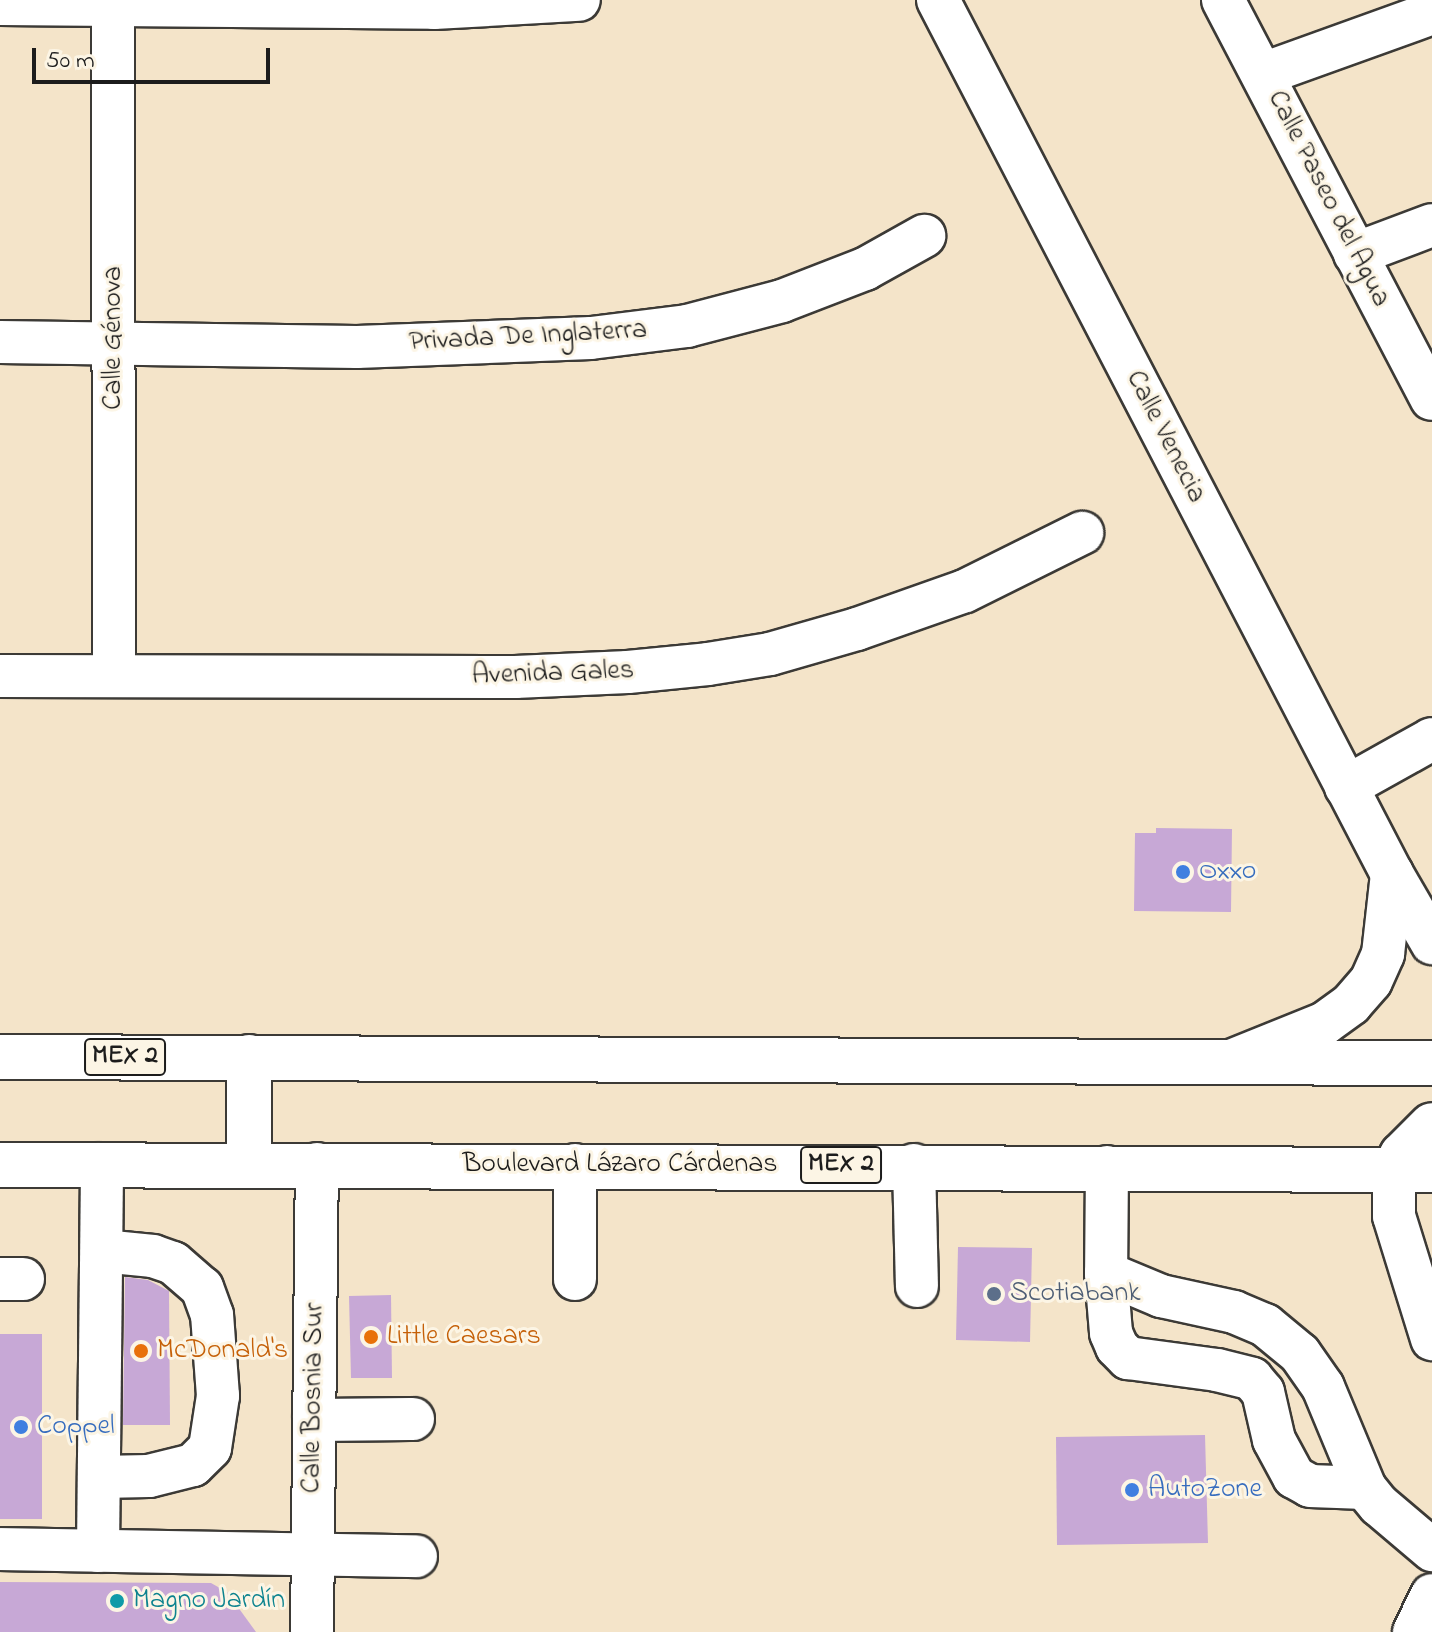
<!DOCTYPE html>
<meta charset="utf-8">
<style>
body{margin:0}
#map{position:relative;width:1432px;height:1632px;overflow:hidden;background:#f4e4c9;font-family:"Indie Flower",sans-serif}
div>[style]{position:absolute}
.building>*{inset:0;background:#c7a8d6}
.roads{filter:drop-shadow(2px 0 #3c3a36) drop-shadow(-2px 0 #3c3a36) drop-shadow(0 2px #3c3a36) drop-shadow(0 -2px #3c3a36)}
.minor>*{height:42px;margin:-21px;padding:0 21px;transform-origin:21px;border-radius:21px;background:#fff}
.major>*{height:44px;margin:-22px;padding:0 22px;transform-origin:22px;border-radius:22px;background:#fff}
.dots>*{width:22px;height:22px;translate:-50% -50%;box-sizing:border-box;border:4px solid #fcf5e5;border-radius:50%}
span{translate:-50% -50%;white-space:nowrap;text-align:center;line-height:1.15;-webkit-text-stroke:6px #fcf5e5;paint-order:stroke}
.shield-label span{padding:2px 6px;background:#fcf5e5;border:2px solid;border-radius:6px;-webkit-text-stroke-width:0}
.shield-label{font-size:26px;color:#1c1c1c;font-weight:700}
.street-label{font-size:28px;color:#1c1c1c}
.shop-label{font-size:28px;color:#366cbe}
.left{translate:0 -50%;text-align:left}
.service-label{font-size:28px;color:#4e5e75}
.food-label{font-size:28px;color:#c56008}
.culture-label{font-size:28px;color:#0d838f}
.scale{position:absolute;left:32px;top:48px;width:238px;height:36px;box-sizing:border-box;border:4px solid #1c1c1c;border-top:0;padding-left:10px;font-size:24px;line-height:28px;white-space:nowrap;color:#1c1c1c;-webkit-text-stroke:6px #fcf5e5;paint-order:stroke}
</style>
<div id="map">
<div class="building">
<div style="clip-path:polygon(1156px 828px,1232px 829px,1231px 912px,1134px 911px,1135px 833px,1156px 833px)"></div>
<div style="clip-path:polygon(958px 1247px,1032px 1248px,1030px 1342px,956px 1340px)"></div>
<div style="clip-path:polygon(125px 1277px,148px 1280px,169px 1291px,170px 1425px,123px 1425px)"></div>
<div style="clip-path:polygon(391px 1295px,392px 1378px,351px 1378px,349px 1296px)"></div>
<div style="clip-path:polygon(0 1334px,42px 1334px,42px 1519px,0 1519px)"></div>
<div style="clip-path:polygon(1205px 1435px,1208px 1543px,1057px 1545px,1056px 1437px)"></div>
<div style="clip-path:polygon(0 1582px,211px 1583px,227px 1592px,256px 1632px,0 1632px)"></div>
</div>
<div class="roads">
<div class="minor">
<div style="left:113px;top:0;width:676px;rotate:89.92deg"></div>
<div style="left:938px;top:0;width:985px;rotate:62.55deg"></div>
<div style="left:1392px;top:874px;width:80px;rotate:59.9deg"></div>
<div style="left:1223px;top:0;width:450px;rotate:62.4deg"></div>
<div style="left:0;top:4px;width:434px;rotate:0.5deg"></div>
<div style="left:434px;top:8px;width:145px;rotate:-3.2deg"></div>
<div style="left:1263px;top:74px;width:180px;rotate:-19.8deg"></div>
<div style="left:1355px;top:254px;width:82px;rotate:-20.6deg"></div>
<div style="left:0;top:342px;width:357px;rotate:0.8deg"></div>
<div style="left:357px;top:347px;width:234px;rotate:-2.2deg"></div>
<div style="left:591px;top:338px;width:97px;rotate:-7.1deg"></div>
<div style="left:687px;top:326px;width:98px;rotate:-14.7deg"></div>
<div style="left:782px;top:301px;width:89px;rotate:-21.1deg"></div>
<div style="left:865px;top:269px;width:68px;rotate:-29.2deg"></div>
<div style="left:0;top:676px;width:515px;rotate:0.11deg"></div>
<div style="left:515px;top:677px;width:113px;rotate:-2.5deg"></div>
<div style="left:628px;top:672px;width:80px;rotate:-5.7deg"></div>
<div style="left:708px;top:664px;width:63px;rotate:-9.2deg"></div>
<div style="left:770px;top:654px;width:91px;rotate:-16deg"></div>
<div style="left:857px;top:629px;width:114px;rotate:-19.4deg"></div>
<div style="left:965px;top:591px;width:131px;rotate:-26.4deg"></div>
<div style="left:1346px;top:787px;width:98px;rotate:-29.2deg"></div>
<div style="left:1231px;top:1061px;width:101px;rotate:-22deg"></div>
<div style="left:1325px;top:1023px;width:32px;rotate:-36deg"></div>
<div style="left:1351px;top:1004px;width:30px;rotate:-49deg"></div>
<div style="left:1371px;top:981px;width:30px;rotate:-66deg"></div>
<div style="left:1383px;top:954px;width:81px;rotate:-83.6deg"></div>
<div style="left:575px;top:1165px;width:114px;rotate:90deg"></div>
<div style="left:914px;top:1165px;width:121px;rotate:88.6deg"></div>
<div style="left:1107px;top:1167px;width:106px;rotate:90.5deg"></div>
<div style="left:1106px;top:1273px;width:60px;rotate:22.7deg"></div>
<div style="left:1161px;top:1296px;width:75px;rotate:12.4deg"></div>
<div style="left:1234px;top:1312px;width:34px;rotate:23deg"></div>
<div style="left:1265px;top:1325px;width:45px;rotate:39.6deg"></div>
<div style="left:1300px;top:1354px;width:40px;rotate:55.1deg"></div>
<div style="left:1323px;top:1387px;width:109px;rotate:67.4deg"></div>
<div style="left:1365px;top:1488px;width:22px;rotate:51deg"></div>
<div style="left:1379px;top:1505px;width:70px;rotate:40.3deg"></div>
<div style="left:1394px;top:1170px;width:46px;rotate:90deg"></div>
<div style="left:1394px;top:1216px;width:129px;rotate:72.8deg"></div>
<div style="left:1106px;top:1273px;width:60px;rotate:85.2deg"></div>
<div style="left:1111px;top:1333px;width:15px;rotate:67deg"></div>
<div style="left:1117px;top:1347px;width:16px;rotate:45deg"></div>
<div style="left:1128px;top:1358px;width:90px;rotate:7.7deg"></div>
<div style="left:1217px;top:1370px;width:36px;rotate:14deg"></div>
<div style="left:1252px;top:1379px;width:17px;rotate:50deg"></div>
<div style="left:1263px;top:1392px;width:49px;rotate:77.1deg"></div>
<div style="left:1274px;top:1440px;width:42px;rotate:61.6deg"></div>
<div style="left:1294px;top:1477px;width:18px;rotate:29deg"></div>
<div style="left:1310px;top:1486px;width:55px;rotate:2.1deg"></div>
<div style="left:0;top:1279px;width:23px"></div>
<div style="left:314px;top:1420px;width:99px;rotate:-0.6deg"></div>
<div style="left:100px;top:1477px;width:49px;rotate:-1.2deg"></div>
<div style="left:149px;top:1476px;width:45px;rotate:-14deg"></div>
<div style="left:193px;top:1465px;width:24px;rotate:-45deg"></div>
<div style="left:210px;top:1448px;width:53px;rotate:-81.3deg"></div>
<div style="left:218px;top:1396px;width:81px;rotate:-94.2deg"></div>
<div style="left:212px;top:1315px;width:29px;rotate:-110deg"></div>
<div style="left:202px;top:1288px;width:38px;rotate:-139deg"></div>
<div style="left:173px;top:1263px;width:21px;rotate:-161deg"></div>
<div style="left:153px;top:1256px;width:51px;rotate:-174.4deg"></div>
<div style="left:0;top:1549px;width:416px;rotate:1deg"></div>
<div style="left:98px;top:1551px;width:387px;rotate:-89.4deg"></div>
<div style="left:312px;top:1632px;width:468px;rotate:-89.4deg"></div>
<div style="left:1414px;top:1632px;width:41px;rotate:-64.1deg"></div>
</div>
<div class="major">
<div style="left:0;top:1057px;width:1432px;rotate:0.24deg"></div>
<div style="left:249px;top:1057px;width:107px;rotate:90deg"></div>
<div style="left:0;top:1165px;width:1432px;rotate:0.2deg"></div>
<div style="left:1394px;top:1170px;width:17px;rotate:-62deg"></div>
<div style="left:1402px;top:1155px;width:42px;rotate:-45deg"></div>
</div>
</div>
<div class="dots">
<div style="left:1183px;top:872px;background:#3f7fe0"></div>
<div style="left:994px;top:1294px;background:#5c6f8a"></div>
<div style="left:371px;top:1337px;background:#e8710a"></div>
<div style="left:141px;top:1351px;background:#e8710a"></div>
<div style="left:21px;top:1427px;background:#3f7fe0"></div>
<div style="left:1132px;top:1490px;background:#3f7fe0"></div>
<div style="left:117px;top:1601px;background:#0f9aa8"></div>
</div>
<div class="shield-label">
<span style="left:125px;top:1057px">MEX 2</span>
<span style="left:841px;top:1165px">MEX 2</span>
</div>
<div class="street-label">
<span style="left:1328px;top:199px;rotate:63deg">Calle Paseo del Agua</span>
<span style="left:528px;top:337px;rotate:-3deg">Privada De Inglaterra</span>
<span style="left:114px;top:338px;rotate:-90deg">Calle Génova</span>
<span style="left:1165px;top:437px;rotate:63deg">Calle Venecia</span>
<span style="left:553px;top:674px;rotate:-2deg">Avenida Gales</span>
<span style="left:620px;top:1165px">Boulevard Lázaro Cárdenas</span>
<span style="left:314px;top:1398px;rotate:-89deg">Calle Bosnia Sur</span>
</div>
<div class="shop-label">
<span class="left" style="left:1199px;top:872px">Oxxo</span>
<span class="left" style="left:37px;top:1427px">Coppel</span>
<span class="left" style="left:1148px;top:1490px">AutoZone</span>
</div>
<div class="service-label">
<span class="left" style="left:1010px;top:1294px">Scotiabank</span>
</div>
<div class="food-label">
<span class="left" style="left:387px;top:1337px">Little Caesars</span>
<span class="left" style="left:157px;top:1351px">McDonald's</span>
</div>
<div class="culture-label">
<span class="left" style="left:133px;top:1601px">Magno Jardín</span>
</div>
<div class="scale">50 m</div>
</div>
